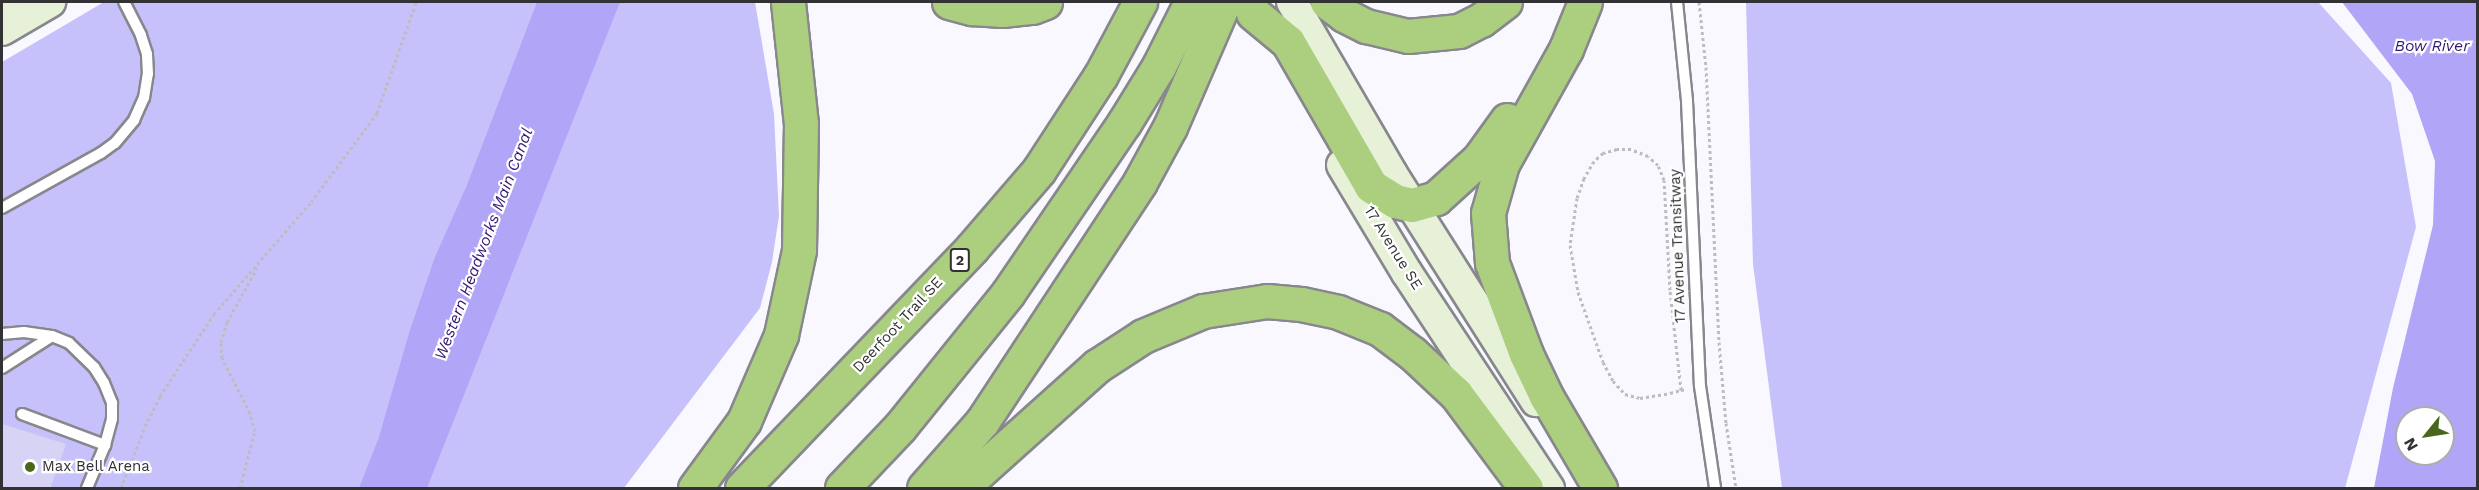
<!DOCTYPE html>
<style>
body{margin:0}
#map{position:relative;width:2479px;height:490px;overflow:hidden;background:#f8f8fe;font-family:"Work Sans",sans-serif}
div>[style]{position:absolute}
.green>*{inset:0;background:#c7c1fb}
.water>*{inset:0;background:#b1a5f7}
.building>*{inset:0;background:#d6d3f4}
.path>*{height:3px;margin-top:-1.5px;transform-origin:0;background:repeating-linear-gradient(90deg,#bcbcc1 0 3px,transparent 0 6px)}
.roads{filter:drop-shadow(2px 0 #88878d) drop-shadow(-2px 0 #88878d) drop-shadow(0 2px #88878d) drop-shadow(0 -2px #88878d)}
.lane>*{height:10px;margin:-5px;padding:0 5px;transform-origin:5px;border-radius:5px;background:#fff}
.secondary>*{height:30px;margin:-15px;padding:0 15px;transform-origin:15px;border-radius:15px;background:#e6f1d8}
.highway>*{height:33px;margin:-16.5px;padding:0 16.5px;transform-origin:16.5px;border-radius:16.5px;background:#abcf7e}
.dots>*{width:16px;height:16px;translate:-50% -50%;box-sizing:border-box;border:3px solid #fff;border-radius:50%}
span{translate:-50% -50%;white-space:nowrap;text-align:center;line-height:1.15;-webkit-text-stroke:4.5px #fff;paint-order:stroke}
.shield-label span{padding:2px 4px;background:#fff;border:2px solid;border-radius:4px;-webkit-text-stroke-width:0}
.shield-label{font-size:14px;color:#323134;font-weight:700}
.street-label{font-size:15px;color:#323134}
.poi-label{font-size:15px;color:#323134}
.left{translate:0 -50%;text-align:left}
.water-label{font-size:16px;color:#351874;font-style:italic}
.frame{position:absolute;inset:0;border:3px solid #323134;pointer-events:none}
.north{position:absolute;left:2395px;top:406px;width:60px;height:60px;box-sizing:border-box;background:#fff;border:2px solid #adadae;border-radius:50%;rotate:240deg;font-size:16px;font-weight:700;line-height:24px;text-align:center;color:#323134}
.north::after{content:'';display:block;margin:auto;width:21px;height:27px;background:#49671b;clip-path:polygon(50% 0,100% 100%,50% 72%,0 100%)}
</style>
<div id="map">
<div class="green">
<div style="clip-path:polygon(104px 2px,755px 2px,774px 114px,779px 216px,772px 262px,760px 308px,624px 488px,2px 488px,2px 62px)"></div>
<div style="clip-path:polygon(1746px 2px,2318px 2px,2391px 83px,2416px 227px,2345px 488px,1782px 488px,1753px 264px)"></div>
</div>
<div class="water">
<div style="clip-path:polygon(537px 2px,620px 2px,427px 488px,359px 488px,379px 437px,409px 333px,435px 257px,467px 185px)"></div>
<div style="clip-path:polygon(evenodd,2342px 2px,2477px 3px,2477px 488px,2374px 488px,2393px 388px,2433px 225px,2435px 161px,2412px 94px,2342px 2px,2407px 418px,2443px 418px,2443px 454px,2407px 454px,2407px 418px)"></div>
</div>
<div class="building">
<div style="clip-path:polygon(2px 424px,66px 444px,50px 489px,2px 489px)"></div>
</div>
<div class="path">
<div style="left:1699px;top:2px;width:65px;rotate:83.9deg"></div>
<div style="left:1706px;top:67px;width:275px;rotate:87.3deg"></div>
<div style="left:1719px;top:342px;width:81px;rotate:85.1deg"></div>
<div style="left:1726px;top:423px;width:66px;rotate:81.3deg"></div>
<div style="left:1681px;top:390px;width:101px;rotate:-96.3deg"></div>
<div style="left:1670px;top:290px;width:110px;rotate:-93.1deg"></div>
<div style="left:1664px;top:180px;width:16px;rotate:-112deg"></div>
<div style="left:1658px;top:165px;width:13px;rotate:-138deg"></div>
<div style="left:1648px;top:156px;width:18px;rotate:-158deg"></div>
<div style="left:1631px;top:149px;width:14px;rotate:180deg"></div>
<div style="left:1617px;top:149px;width:15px;rotate:164deg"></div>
<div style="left:1603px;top:153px;width:12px;rotate:138deg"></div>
<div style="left:1594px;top:161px;width:20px;rotate:120deg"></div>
<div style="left:1584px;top:178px;width:21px;rotate:109deg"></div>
<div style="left:1577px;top:198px;width:48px;rotate:98.5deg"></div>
<div style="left:1570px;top:245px;width:48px;rotate:80.3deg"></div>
<div style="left:1578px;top:292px;width:74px;rotate:70.3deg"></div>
<div style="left:1603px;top:362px;width:21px;rotate:62deg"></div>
<div style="left:1613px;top:381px;width:18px;rotate:47deg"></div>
<div style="left:1625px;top:394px;width:16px;rotate:15deg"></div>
<div style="left:1640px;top:398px;width:30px;rotate:-9deg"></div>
<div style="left:1670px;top:393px;width:11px;rotate:-15deg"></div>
<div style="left:1681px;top:390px;width:6px;rotate:-9deg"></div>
<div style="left:121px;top:488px;width:66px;rotate:-68.8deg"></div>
<div style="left:145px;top:426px;width:34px;rotate:-63deg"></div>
<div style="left:160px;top:396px;width:98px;rotate:-56.6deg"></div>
<div style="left:214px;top:314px;width:148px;rotate:-49.1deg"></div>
<div style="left:311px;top:202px;width:111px;rotate:-53.4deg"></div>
<div style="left:377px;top:113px;width:118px;rotate:-70.6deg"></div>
<div style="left:240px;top:488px;width:59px;rotate:-75.3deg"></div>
<div style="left:255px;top:431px;width:19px;rotate:-106deg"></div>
<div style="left:250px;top:413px;width:62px;rotate:-117deg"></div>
<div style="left:222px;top:358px;width:16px;rotate:-94deg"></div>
<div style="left:221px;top:342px;width:21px;rotate:-73deg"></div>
<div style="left:227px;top:322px;width:62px;rotate:-60.9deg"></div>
</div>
<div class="roads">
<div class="lane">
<div style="left:1677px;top:2px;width:100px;rotate:84.2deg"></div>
<div style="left:1687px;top:101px;width:285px;rotate:87.4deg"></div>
<div style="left:1700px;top:386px;width:103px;rotate:81.6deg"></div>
<div style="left:2px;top:208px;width:113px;rotate:-29.1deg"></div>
<div style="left:101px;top:153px;width:17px;rotate:-36deg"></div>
<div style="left:115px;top:143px;width:30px;rotate:-50deg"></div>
<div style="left:134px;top:120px;width:24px;rotate:-66deg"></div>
<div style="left:144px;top:98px;width:24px;rotate:-81deg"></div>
<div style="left:148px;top:74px;width:20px;rotate:-93deg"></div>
<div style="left:147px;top:54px;width:20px;rotate:-108deg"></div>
<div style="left:141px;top:35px;width:37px;rotate:-117deg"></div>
<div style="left:2px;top:334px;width:22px;rotate:-5deg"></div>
<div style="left:24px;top:332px;width:28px;rotate:8deg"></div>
<div style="left:52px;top:336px;width:18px;rotate:22deg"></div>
<div style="left:69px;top:343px;width:35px;rotate:44deg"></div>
<div style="left:94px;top:367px;width:19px;rotate:58deg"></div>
<div style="left:104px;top:383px;width:22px;rotate:68deg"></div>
<div style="left:112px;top:403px;width:16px;rotate:90deg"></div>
<div style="left:112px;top:419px;width:27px;rotate:105deg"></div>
<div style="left:105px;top:445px;width:47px;rotate:112.7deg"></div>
<div style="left:2px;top:368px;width:59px;rotate:-32.6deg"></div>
<div style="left:22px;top:414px;width:89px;rotate:20.5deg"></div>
</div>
<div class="secondary">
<div style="left:1292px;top:2px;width:199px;rotate:59.8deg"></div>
<div style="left:1392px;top:174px;width:269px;rotate:57.6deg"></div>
<div style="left:2px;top:3px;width:2px;rotate:-27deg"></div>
<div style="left:2px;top:30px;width:56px;rotate:-30.3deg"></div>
<div style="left:1342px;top:165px;width:126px;rotate:59deg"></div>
<div style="left:1407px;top:273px;width:258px;rotate:56.6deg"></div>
</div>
<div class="highway">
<div style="left:949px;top:2px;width:24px;rotate:15deg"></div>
<div style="left:972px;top:8px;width:30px;rotate:4deg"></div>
<div style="left:1002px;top:10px;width:30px;rotate:-6deg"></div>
<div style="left:1032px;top:7px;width:14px;rotate:-21deg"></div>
<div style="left:1327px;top:2px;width:21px;rotate:37deg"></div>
<div style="left:1344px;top:15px;width:25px;rotate:27deg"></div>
<div style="left:1366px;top:26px;width:43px;rotate:13.4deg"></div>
<div style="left:1408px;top:36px;width:51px;rotate:-5.6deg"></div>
<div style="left:1459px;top:31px;width:25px;rotate:-27deg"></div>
<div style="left:1481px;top:20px;width:30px;rotate:-37deg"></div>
<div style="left:1585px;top:2px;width:51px;rotate:112deg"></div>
<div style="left:1566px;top:49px;width:132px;rotate:119.1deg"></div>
<div style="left:1502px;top:164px;width:51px;rotate:105.9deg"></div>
<div style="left:1488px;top:213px;width:50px;rotate:85.4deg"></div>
<div style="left:1492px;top:263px;width:97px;rotate:69.5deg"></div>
<div style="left:1526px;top:354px;width:47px;rotate:64.5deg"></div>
<div style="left:1546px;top:396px;width:107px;rotate:59.6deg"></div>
<div style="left:1253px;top:13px;width:45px;rotate:39.6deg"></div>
<div style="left:1288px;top:42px;width:166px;rotate:60deg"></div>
<div style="left:1371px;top:186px;width:28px;rotate:32deg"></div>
<div style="left:1395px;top:201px;width:17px;rotate:13deg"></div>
<div style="left:1412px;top:205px;width:25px;rotate:-16deg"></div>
<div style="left:1436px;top:198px;width:58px;rotate:-42.2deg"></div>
<div style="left:1479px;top:159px;width:48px;rotate:-54.3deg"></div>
<div style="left:695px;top:488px;width:83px;rotate:-53.8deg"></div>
<div style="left:744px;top:421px;width:94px;rotate:-66.7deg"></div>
<div style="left:781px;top:335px;width:87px;rotate:-78deg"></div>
<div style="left:799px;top:250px;width:126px;rotate:-89.1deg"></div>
<div style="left:801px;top:124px;width:123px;rotate:-96.1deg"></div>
<div style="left:742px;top:488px;width:332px;rotate:-46.2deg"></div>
<div style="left:972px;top:248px;width:103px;rotate:-49.3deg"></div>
<div style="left:1039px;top:170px;width:113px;rotate:-56.9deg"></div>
<div style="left:1101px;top:75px;width:83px;rotate:-61.9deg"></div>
<div style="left:842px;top:488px;width:84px;rotate:-46.4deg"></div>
<div style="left:900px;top:427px;width:172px;rotate:-51.1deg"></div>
<div style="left:1008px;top:293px;width:206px;rotate:-55.7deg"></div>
<div style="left:1124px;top:123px;width:67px;rotate:-58.4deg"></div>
<div style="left:1159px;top:66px;width:72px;rotate:-63.4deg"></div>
<div style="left:924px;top:488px;width:88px;rotate:-48.7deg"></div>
<div style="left:982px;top:422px;width:287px;rotate:-56.6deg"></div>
<div style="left:1140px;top:182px;width:63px;rotate:-61.4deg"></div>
<div style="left:1170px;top:127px;width:136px;rotate:-66.6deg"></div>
<div style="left:961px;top:488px;width:183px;rotate:-41.9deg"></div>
<div style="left:1097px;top:366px;width:55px;rotate:-33.1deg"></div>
<div style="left:1143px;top:336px;width:65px;rotate:-22.6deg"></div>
<div style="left:1203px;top:311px;width:65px;rotate:-8.9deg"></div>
<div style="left:1267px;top:301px;width:34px;rotate:5deg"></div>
<div style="left:1301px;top:304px;width:38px;rotate:12deg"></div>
<div style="left:1338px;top:312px;width:45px;rotate:22deg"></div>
<div style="left:1380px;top:329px;width:40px;rotate:37deg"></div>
<div style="left:1412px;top:353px;width:60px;rotate:43deg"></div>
<div style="left:1456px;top:394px;width:117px;rotate:53.3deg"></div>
</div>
</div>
<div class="dots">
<div style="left:30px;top:467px;background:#49671b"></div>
</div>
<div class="shield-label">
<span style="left:960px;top:260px">2</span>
</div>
<div class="street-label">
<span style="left:1678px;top:246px;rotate:-92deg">17 Avenue Transitway</span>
<span style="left:1393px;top:248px;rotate:58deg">17 Avenue SE</span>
<span style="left:898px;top:325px;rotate:-47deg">Deerfoot Trail SE</span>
</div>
<div class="poi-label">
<span class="left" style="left:42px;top:467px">Max Bell Arena</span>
</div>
<div class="water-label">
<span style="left:2432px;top:46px">Bow River</span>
<span style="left:484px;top:244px;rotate:-69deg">Western Headworks Main Canal</span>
</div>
<div class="frame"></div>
<div class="north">N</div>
</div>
